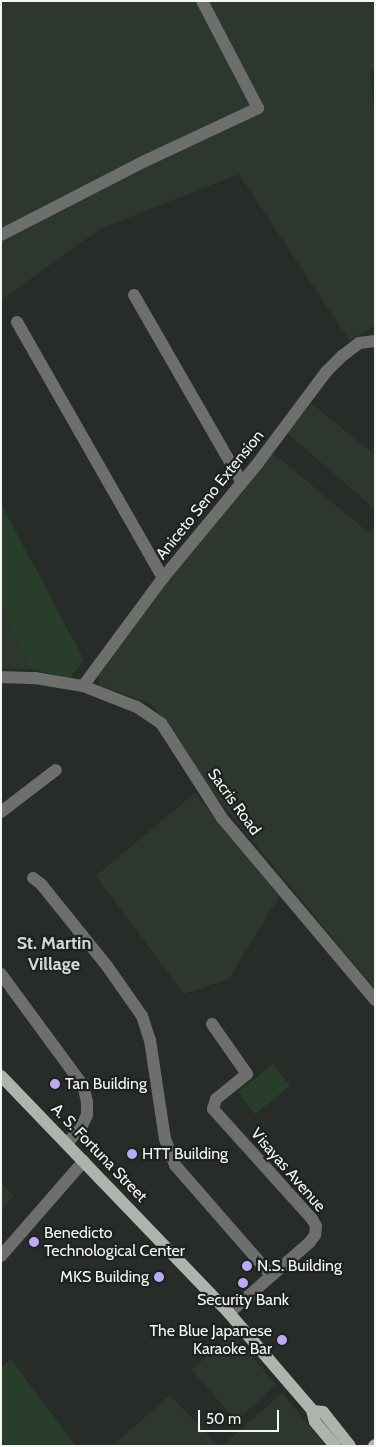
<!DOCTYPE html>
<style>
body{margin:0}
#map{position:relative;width:376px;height:1447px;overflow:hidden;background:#272c28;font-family:Cabin,sans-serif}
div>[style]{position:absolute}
.built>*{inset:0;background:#2e372e}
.green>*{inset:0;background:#293d2b}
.minor>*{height:12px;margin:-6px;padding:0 6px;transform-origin:6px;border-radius:6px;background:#6c6f6c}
.major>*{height:12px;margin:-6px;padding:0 6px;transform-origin:6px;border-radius:6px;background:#aeb3ae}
.dots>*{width:14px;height:14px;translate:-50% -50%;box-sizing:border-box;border:2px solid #1e221e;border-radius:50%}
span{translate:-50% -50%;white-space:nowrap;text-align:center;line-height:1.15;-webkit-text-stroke:4.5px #1e221e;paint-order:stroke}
.street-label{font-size:16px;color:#f3f6f3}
.poi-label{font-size:16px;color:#f3f6f3}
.left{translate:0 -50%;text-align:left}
.right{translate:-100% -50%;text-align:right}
.neighbourhood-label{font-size:18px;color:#d3dad4;font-weight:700}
.frame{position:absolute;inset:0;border:2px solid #f3f6f3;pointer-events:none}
.scale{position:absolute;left:198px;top:1410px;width:81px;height:22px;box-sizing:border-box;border:2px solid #f3f6f3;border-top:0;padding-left:6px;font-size:15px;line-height:18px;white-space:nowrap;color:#f3f6f3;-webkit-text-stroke:4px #1e221e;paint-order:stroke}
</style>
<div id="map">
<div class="built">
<div style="clip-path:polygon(1px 1px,375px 1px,375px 69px,370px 71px,375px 122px,375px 325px,350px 341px,239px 174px,100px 229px,1px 300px)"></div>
<div style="clip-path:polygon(311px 403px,375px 455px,375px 509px,287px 433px)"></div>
<div style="clip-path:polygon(272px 452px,369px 533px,375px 528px,375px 989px,213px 793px,157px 710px,149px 703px,99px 685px,98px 674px,172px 575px)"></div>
<div style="clip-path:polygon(1px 609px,31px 669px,1px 668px)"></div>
<div style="clip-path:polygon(195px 793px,280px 895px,229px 979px,184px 994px,96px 876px)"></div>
<div style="clip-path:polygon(1px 1184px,14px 1195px,1px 1211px)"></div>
<div style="clip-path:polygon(232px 1333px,276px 1385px,236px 1421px,192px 1370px)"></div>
<div style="clip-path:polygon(282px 1393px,326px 1446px,222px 1446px)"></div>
<div style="clip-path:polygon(170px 1395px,219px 1446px,112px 1446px)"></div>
</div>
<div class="green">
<div style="clip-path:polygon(1px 504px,84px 660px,70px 678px,31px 669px,1px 609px)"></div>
<div style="clip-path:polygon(273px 1064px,290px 1086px,255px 1114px,238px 1092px)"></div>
<div style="clip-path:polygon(11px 1359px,76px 1446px,6px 1446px,1px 1440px,1px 1368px)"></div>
</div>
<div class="minor">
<div style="left:1px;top:235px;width:162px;rotate:-27.2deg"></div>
<div style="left:145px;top:161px;width:125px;rotate:-25.1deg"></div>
<div style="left:258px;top:108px;width:121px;rotate:-117.6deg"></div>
<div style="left:134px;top:295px;width:215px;rotate:60.1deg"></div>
<div style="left:17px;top:322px;width:295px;rotate:60.3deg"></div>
<div style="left:1px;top:677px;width:34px;rotate:2deg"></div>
<div style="left:35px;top:678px;width:49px;rotate:9.5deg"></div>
<div style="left:83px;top:686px;width:58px;rotate:21.3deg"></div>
<div style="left:137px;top:707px;width:29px;rotate:34deg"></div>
<div style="left:161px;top:723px;width:113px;rotate:57.3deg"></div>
<div style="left:222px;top:818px;width:238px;rotate:49.9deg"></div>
<div style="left:83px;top:686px;width:134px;rotate:-53.5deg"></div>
<div style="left:163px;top:578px;width:149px;rotate:-50.4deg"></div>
<div style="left:258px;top:463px;width:114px;rotate:-53.2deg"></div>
<div style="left:326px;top:372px;width:23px;rotate:-45deg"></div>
<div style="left:342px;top:356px;width:21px;rotate:-37deg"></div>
<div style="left:359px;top:343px;width:16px;rotate:-7deg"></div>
<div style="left:1px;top:812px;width:69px;rotate:-37.4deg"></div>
<div style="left:33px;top:878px;width:10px;rotate:37deg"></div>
<div style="left:41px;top:884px;width:105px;rotate:51.2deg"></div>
<div style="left:107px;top:966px;width:61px;rotate:55deg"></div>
<div style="left:142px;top:1016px;width:25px;rotate:72deg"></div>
<div style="left:150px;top:1040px;width:100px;rotate:81.4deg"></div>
<div style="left:165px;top:1139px;width:28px;rotate:69deg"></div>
<div style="left:175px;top:1165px;width:147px;rotate:48.9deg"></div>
<div style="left:1px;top:974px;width:132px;rotate:53.7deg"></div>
<div style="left:79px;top:1080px;width:10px;rotate:61deg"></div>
<div style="left:84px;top:1089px;width:13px;rotate:77deg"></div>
<div style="left:87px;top:1102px;width:13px;rotate:90deg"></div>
<div style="left:87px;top:1115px;width:14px;rotate:115deg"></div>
<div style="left:81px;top:1128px;width:21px;rotate:133deg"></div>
<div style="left:212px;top:1024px;width:61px;rotate:55deg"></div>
<div style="left:247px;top:1074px;width:40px;rotate:141deg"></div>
<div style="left:216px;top:1099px;width:10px;rotate:107deg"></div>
<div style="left:213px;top:1109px;width:148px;rotate:48deg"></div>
<div style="left:312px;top:1219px;width:8px;rotate:60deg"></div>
<div style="left:316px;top:1226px;width:9px;rotate:96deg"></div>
<div style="left:315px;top:1235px;width:9px;rotate:126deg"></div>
<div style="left:310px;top:1242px;width:108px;rotate:138.8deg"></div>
<div style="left:1px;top:1256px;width:126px;rotate:-48.9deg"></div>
</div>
<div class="major">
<div style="left:1px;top:1076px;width:329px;rotate:46.1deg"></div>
<div style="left:229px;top:1313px;width:128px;rotate:49.4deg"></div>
<div style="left:312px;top:1410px;width:12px;rotate:76deg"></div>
<div style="left:315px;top:1422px;width:31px;rotate:50deg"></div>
<div style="left:313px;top:1411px;width:10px;rotate:6deg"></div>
<div style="left:323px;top:1412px;width:43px;rotate:51.5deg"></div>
<div style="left:374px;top:1446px;width:1px;rotate:-45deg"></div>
</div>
<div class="dots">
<div style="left:55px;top:1084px;background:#bcaaf5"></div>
<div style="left:132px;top:1154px;background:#bcaaf5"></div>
<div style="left:34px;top:1242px;background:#bcaaf5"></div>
<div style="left:247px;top:1266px;background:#bcaaf5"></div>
<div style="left:159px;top:1277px;background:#bcaaf5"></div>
<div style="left:243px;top:1283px;background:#bcaaf5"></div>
<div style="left:282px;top:1340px;background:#bcaaf5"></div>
</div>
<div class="street-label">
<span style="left:210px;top:495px;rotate:-51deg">Aniceto Seno Extension</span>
<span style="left:234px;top:802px;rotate:54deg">Sacris Road</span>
<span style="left:99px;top:1153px;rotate:46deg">A. S. Fortuna Street</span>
<span style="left:288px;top:1170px;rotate:49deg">Visayas Avenue</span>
</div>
<div class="poi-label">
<span class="left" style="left:65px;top:1084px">Tan Building</span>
<span class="left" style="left:142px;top:1154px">HTT Building</span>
<span class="left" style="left:44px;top:1242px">Benedicto<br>Technological Center</span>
<span class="left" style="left:257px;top:1266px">N.S. Building</span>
<span class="right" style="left:149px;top:1277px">MKS Building</span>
<span style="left:243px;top:1300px">Security Bank</span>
<span class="right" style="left:272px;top:1340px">The Blue Japanese<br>Karaoke Bar</span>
</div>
<div class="neighbourhood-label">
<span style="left:54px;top:954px">St. Martin<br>Village</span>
</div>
<div class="frame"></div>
<div class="scale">50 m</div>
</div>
